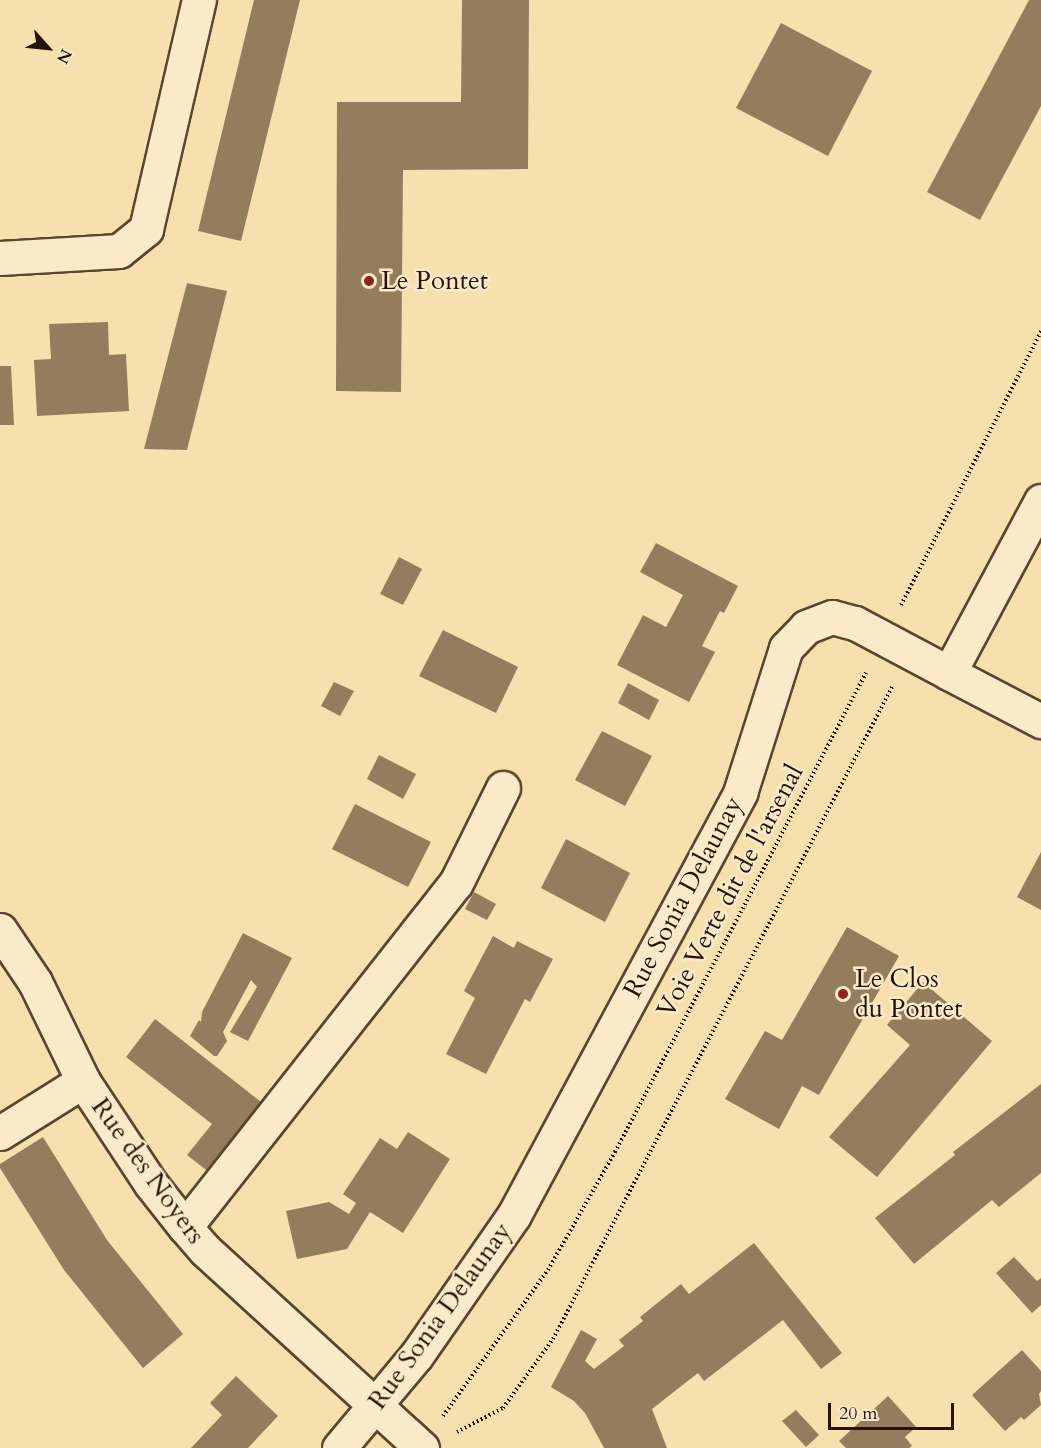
<!DOCTYPE html>
<style>
body{margin:0}
#map{position:relative;width:1041px;height:1448px;overflow:hidden;background:#f8dfae;font-family:Cardo,serif}
div>[style]{position:absolute}
.building>*{inset:0;background:#937d5d}
.path>*{height:4px;margin-top:-2px;transform-origin:0;background:repeating-linear-gradient(90deg,#261205 0 1.5px,transparent 0 4.5px)}
.roads{filter:drop-shadow(2px 0 #5a452f) drop-shadow(-2px 0 #5a452f) drop-shadow(0 2px #5a452f) drop-shadow(0 -2px #5a452f)}
.minor>*{height:33px;margin:-16.5px;padding:0 16.5px;transform-origin:16.5px;border-radius:16.5px;background:#faeaca}
.dots>*{width:16px;height:16px;translate:-50% -50%;box-sizing:border-box;border:3px solid #faeaca;border-radius:50%}
span{translate:-50% -50%;white-space:nowrap;text-align:center;line-height:1.15;-webkit-text-stroke:5px #faeaca;paint-order:stroke}
.poi-label{font-size:26px;color:#261205}
.left{translate:0 -50%;text-align:left}
.street-label{font-size:26px;color:#261205}
.north{position:absolute;left:18px;top:18px;width:60px;height:60px;-webkit-text-stroke:4px #faeaca;paint-order:stroke;rotate:117deg;font-size:16px;font-weight:700;line-height:24px;text-align:center;color:#261205}
.north::after{content:'';display:block;margin:auto;width:21px;height:27px;background:#261205;clip-path:polygon(50% 0,100% 100%,50% 72%,0 100%)}
.scale{position:absolute;left:828px;top:1403px;width:126px;height:27px;box-sizing:border-box;border:3px solid #261205;border-top:0;padding-left:8px;font-size:18px;line-height:21px;white-space:nowrap;color:#261205;-webkit-text-stroke:4px #faeaca;paint-order:stroke}
</style>
<div id="map">
<div class="building">
<div style="clip-path:polygon(254px 0,300px 0,241px 241px,198px 231px)"></div>
<div style="clip-path:polygon(462px 0,529px 0,528px 169px,403px 170px,401px 392px,336px 391px,337px 102px,461px 102px)"></div>
<div style="clip-path:polygon(1029px 0,1041px 0,1041px 106px,980px 220px,927px 192px)"></div>
<div style="clip-path:polygon(781px 23px,872px 71px,828px 156px,736px 108px)"></div>
<div style="clip-path:polygon(187px 283px,227px 291px,187px 450px,144px 449px)"></div>
<div style="clip-path:polygon(108px 322px,109px 355px,126px 354px,129px 411px,37px 416px,34px 360px,51px 359px,49px 324px)"></div>
<div style="clip-path:polygon(0 366px,11px 366px,14px 425px,0 425px)"></div>
<div style="clip-path:polygon(656px 543px,738px 586px,724px 613px,720px 611px,702px 646px,715px 652px,689px 702px,617px 665px,643px 615px,666px 627px,683px 595px,640px 572px)"></div>
<div style="clip-path:polygon(399px 557px,422px 569px,403px 605px,380px 594px)"></div>
<div style="clip-path:polygon(443px 630px,518px 667px,496px 713px,419px 676px)"></div>
<div style="clip-path:polygon(334px 682px,354px 691px,340px 716px,321px 706px)"></div>
<div style="clip-path:polygon(628px 683px,659px 700px,649px 720px,618px 703px)"></div>
<div style="clip-path:polygon(602px 731px,652px 756px,625px 806px,575px 780px)"></div>
<div style="clip-path:polygon(379px 755px,416px 774px,403px 799px,367px 779px)"></div>
<div style="clip-path:polygon(355px 804px,431px 842px,408px 887px,332px 849px)"></div>
<div style="clip-path:polygon(566px 839px,630px 873px,605px 922px,541px 888px)"></div>
<div style="clip-path:polygon(1041px 852px,1041px 910px,1017px 897px)"></div>
<div style="clip-path:polygon(474px 892px,496px 904px,487px 920px,465px 909px)"></div>
<div style="clip-path:polygon(847px 927px,899px 956px,819px 1095px,802px 1086px,779px 1129px,725px 1099px,765px 1031px,782px 1040px)"></div>
<div style="clip-path:polygon(243px 933px,292px 958px,248px 1041px,230px 1032px,257px 987px,251px 980px,223px 1032px,227px 1041px,217px 1056px,214px 1056px,190px 1036px,199px 1020px,201px 1022px,202px 1012px)"></div>
<div style="clip-path:polygon(493px 936px,514px 948px,517px 941px,553px 959px,530px 1002px,525px 999px,486px 1074px,446px 1054px,475px 998px,464px 991px)"></div>
<div style="clip-path:polygon(923px 982px,992px 1041px,877px 1177px,829px 1137px,910px 1045px,887px 1025px)"></div>
<div style="clip-path:polygon(155px 1019px,265px 1105px,210px 1173px,187px 1155px,212px 1124px,126px 1057px)"></div>
<div style="clip-path:polygon(1041px 1084px,1041px 1173px,999px 1207px,992px 1200px,914px 1264px,875px 1218px,955px 1155px,953px 1152px)"></div>
<div style="clip-path:polygon(408px 1132px,450px 1159px,403px 1233px,370px 1212px,347px 1249px,297px 1259px,286px 1211px,329px 1202px,349px 1214px,356px 1203px,343px 1194px,380px 1138px,397px 1149px)"></div>
<div style="clip-path:polygon(43px 1137px,107px 1240px,183px 1334px,143px 1368px,64px 1270px,0 1168px,0 1164px)"></div>
<div style="clip-path:polygon(754px 1243px,842px 1353px,821px 1369px,783px 1320px,704px 1381px,698px 1373px,652px 1409px,667px 1448px,604px 1448px,585px 1413px,574px 1401px,551px 1387px,581px 1330px,597px 1339px,585px 1361px,594px 1369px,624px 1346px,619px 1340px,643px 1321px,640px 1317px,681px 1284px,689px 1294px)"></div>
<div style="clip-path:polygon(1014px 1257px,1037px 1281px,1041px 1278px,1041px 1305px,1032px 1313px,996px 1273px)"></div>
<div style="clip-path:polygon(1022px 1350px,1041px 1371px,1041px 1391px,1039px 1394px,1041px 1405px,1024px 1420px,1021px 1417px,1005px 1431px,972px 1395px)"></div>
<div style="clip-path:polygon(236px 1376px,278px 1416px,248px 1448px,191px 1448px,222px 1415px,210px 1403px)"></div>
<div style="clip-path:polygon(888px 1396px,916px 1427px,905px 1437px,912px 1446px,909px 1448px,846px 1448px,839px 1441px)"></div>
<div style="clip-path:polygon(796px 1410px,819px 1435px,806px 1447px,782px 1421px)"></div>
</div>
<div class="path">
<div style="left:901px;top:605px;width:308px;rotate:-62.9deg"></div>
<div style="left:443px;top:1416px;width:180px;rotate:-54.3deg"></div>
<div style="left:548px;top:1270px;width:136px;rotate:-60.4deg"></div>
<div style="left:615px;top:1152px;width:541px;rotate:-62.35deg"></div>
<div style="left:457px;top:1432px;width:52px;rotate:-27.6deg"></div>
<div style="left:503px;top:1408px;width:85px;rotate:-54.1deg"></div>
<div style="left:553px;top:1339px;width:737px;rotate:-62.53deg"></div>
</div>
<div class="roads">
<div class="minor">
<div style="left:0;top:258px;width:119px;rotate:-3.4deg"></div>
<div style="left:119px;top:251px;width:35px;rotate:-39deg"></div>
<div style="left:146px;top:229px;width:235px;rotate:-77deg"></div>
<div style="left:949px;top:673px;width:104px;rotate:27.6deg"></div>
<div style="left:0;top:930px;width:63px;rotate:56.1deg"></div>
<div style="left:35px;top:982px;width:110px;rotate:64.1deg"></div>
<div style="left:83px;top:1081px;width:123px;rotate:56.6deg"></div>
<div style="left:151px;top:1184px;width:55px;rotate:51.7deg"></div>
<div style="left:185px;top:1227px;width:30px;rotate:49deg"></div>
<div style="left:205px;top:1250px;width:294px;rotate:42.4deg"></div>
<div style="left:0;top:1133px;width:98px;rotate:-32.1deg"></div>
<div style="left:185px;top:1227px;width:438px;rotate:-51.8deg"></div>
<div style="left:456px;top:883px;width:106px;rotate:-63.7deg"></div>
<div style="left:339px;top:1448px;width:120px;rotate:-50.1deg"></div>
<div style="left:416px;top:1356px;width:172px;rotate:-55.2deg"></div>
<div style="left:514px;top:1215px;width:479px;rotate:-61.8deg"></div>
<div style="left:740px;top:793px;width:152px;rotate:-72.4deg"></div>
<div style="left:786px;top:648px;width:29px;rotate:-46deg"></div>
<div style="left:806px;top:627px;width:28px;rotate:-21deg"></div>
<div style="left:832px;top:617px;width:24px;rotate:15deg"></div>
<div style="left:855px;top:623px;width:106px;rotate:28deg"></div>
<div style="left:949px;top:673px;width:195px;rotate:-61.9deg"></div>
</div>
</div>
<div class="dots">
<div style="left:369px;top:281px;background:#8f2418"></div>
<div style="left:843px;top:994px;background:#8f2418"></div>
</div>
<div class="poi-label">
<span class="left" style="left:381px;top:281px">Le Pontet</span>
<span class="left" style="left:855px;top:994px">Le Clos<br>du Pontet</span>
</div>
<div class="street-label">
<span style="left:730px;top:891px;rotate:-62deg">Voie Verte dit de l'arsenal</span>
<span style="left:683px;top:897px;rotate:-62deg">Rue Sonia Delaunay</span>
<span style="left:148px;top:1171px;rotate:54deg">Rue des Noyers</span>
<span style="left:440px;top:1316px;rotate:-54deg">Rue Sonia Delaunay</span>
</div>
<div class="north">N</div>
<div class="scale">20 m</div>
</div>
